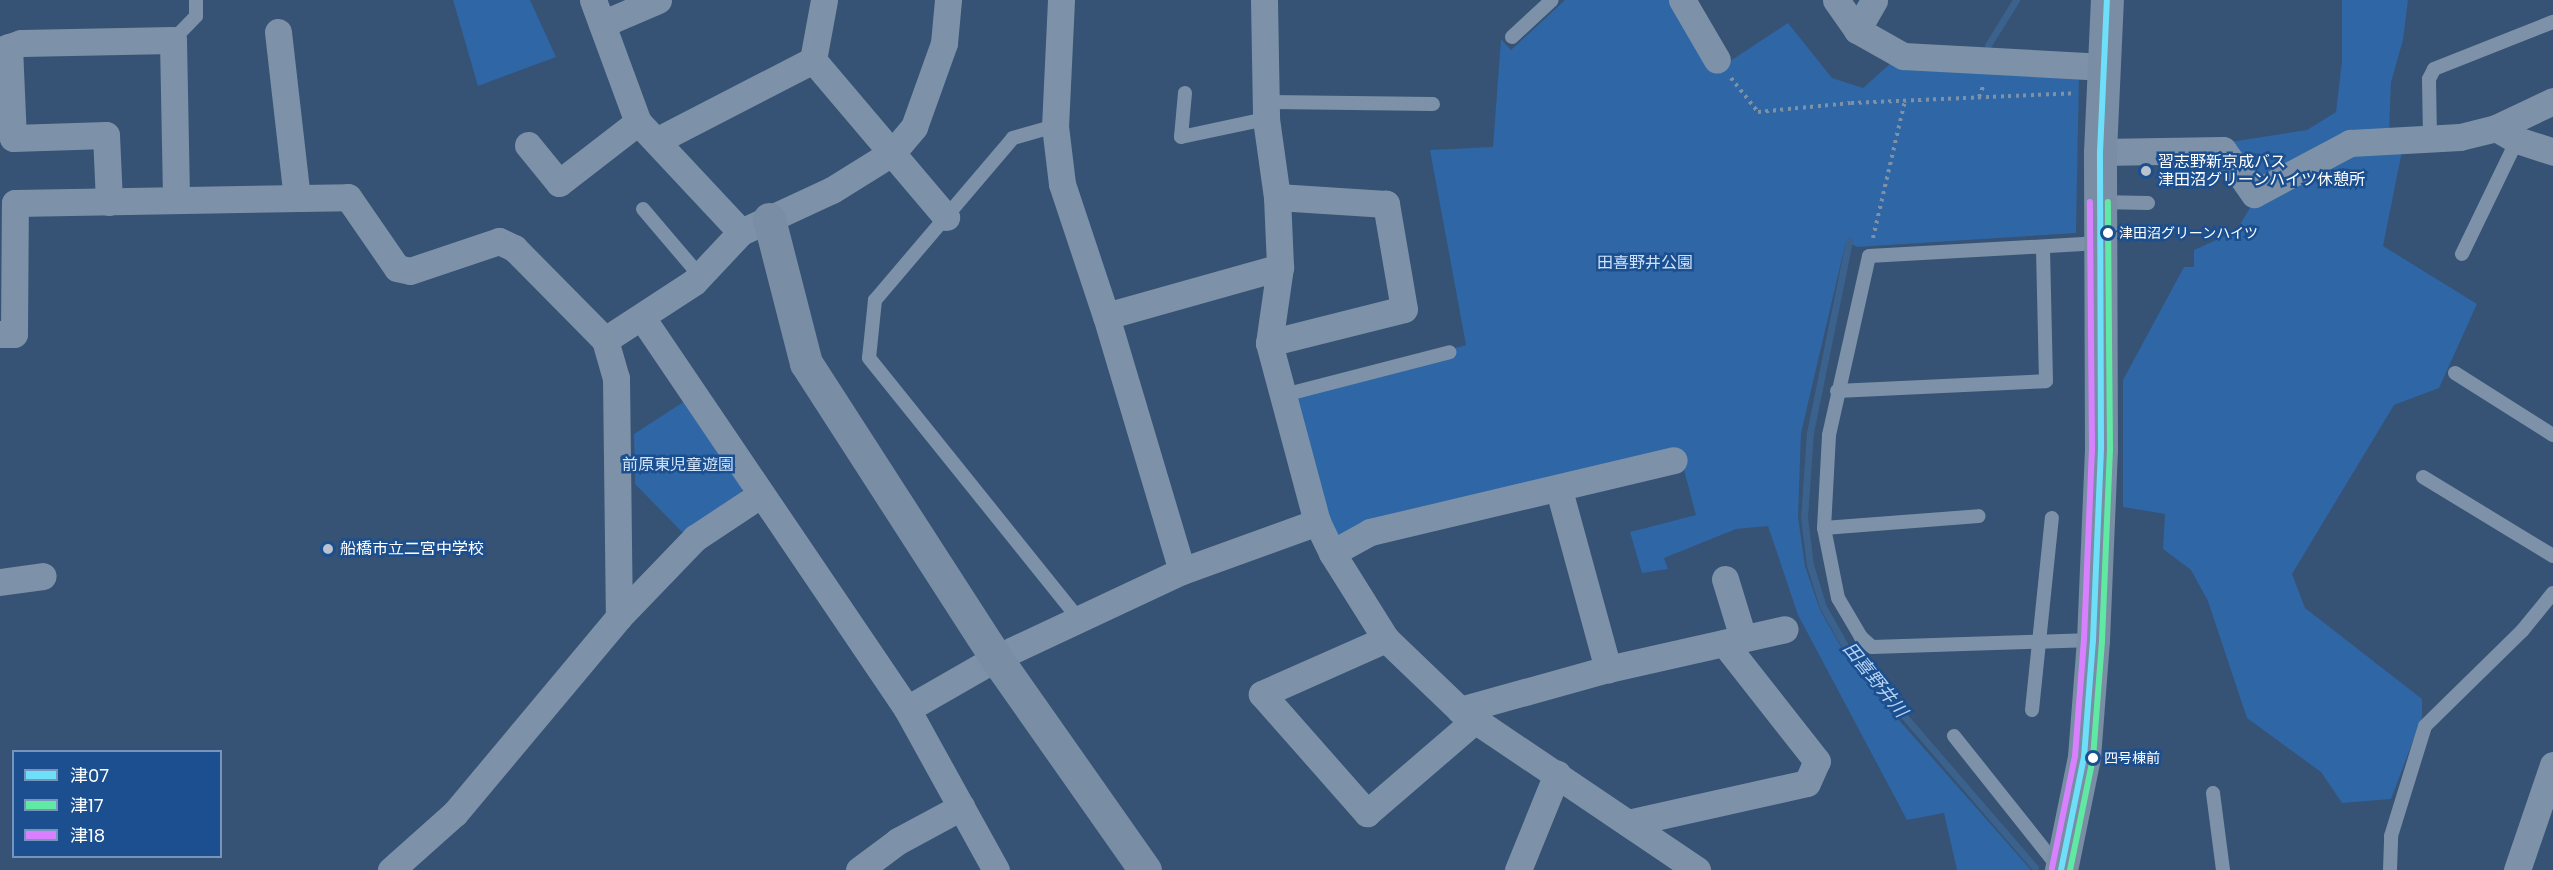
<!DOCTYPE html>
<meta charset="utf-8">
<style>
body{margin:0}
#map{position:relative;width:2553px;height:870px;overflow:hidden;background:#365274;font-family:Poppins,"Noto Sans JP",sans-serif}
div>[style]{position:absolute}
.green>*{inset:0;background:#2f66a5}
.stream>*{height:7px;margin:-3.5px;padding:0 3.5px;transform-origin:3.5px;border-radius:3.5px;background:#3b618d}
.path>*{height:4px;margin-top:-2px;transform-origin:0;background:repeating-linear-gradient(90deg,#7d92a8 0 3px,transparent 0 7.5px)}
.lane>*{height:14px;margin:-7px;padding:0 7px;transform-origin:7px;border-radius:7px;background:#7d92a8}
.street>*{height:27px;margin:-13.5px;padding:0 13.5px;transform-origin:13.5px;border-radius:13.5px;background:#7d92a8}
.secondary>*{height:33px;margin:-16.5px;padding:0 16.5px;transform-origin:16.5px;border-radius:16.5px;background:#798da4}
.bus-1>*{height:6px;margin:-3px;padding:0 3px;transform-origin:3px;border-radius:3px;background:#6ddff8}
.bus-2>*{height:6px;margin:-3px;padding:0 3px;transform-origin:3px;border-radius:3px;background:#60e9a3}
.bus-3>*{height:6px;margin:-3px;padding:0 3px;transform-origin:3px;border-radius:3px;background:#d880ff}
.dots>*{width:16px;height:16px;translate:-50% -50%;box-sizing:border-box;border:3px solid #1b4f8f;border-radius:50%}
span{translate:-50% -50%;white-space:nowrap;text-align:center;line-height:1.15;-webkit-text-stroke:5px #1b4f8f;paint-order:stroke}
.bus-label{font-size:14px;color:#fff}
.left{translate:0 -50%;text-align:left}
.poi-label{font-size:16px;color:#fff}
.park-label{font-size:16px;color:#cfe3fa}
.water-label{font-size:18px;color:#b5d3f5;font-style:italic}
.legend{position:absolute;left:12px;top:750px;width:210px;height:108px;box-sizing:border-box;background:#1b4f8f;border:2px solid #7695bc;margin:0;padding:8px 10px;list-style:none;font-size:18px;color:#fff}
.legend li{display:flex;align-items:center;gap:12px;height:30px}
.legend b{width:30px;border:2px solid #7695bc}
</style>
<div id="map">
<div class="green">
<div style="clip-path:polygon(453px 0,530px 0,556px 57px,478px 86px)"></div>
<div style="clip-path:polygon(1565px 0,1674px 0,1715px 71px,1788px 23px,1832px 78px,1863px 88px,1891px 63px,2079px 75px,2076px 233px,1857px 247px,1846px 241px,1801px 433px,1798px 517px,1805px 566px,1820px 610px,1844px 652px,1876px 694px,2031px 870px,1957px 870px,1944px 813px,1907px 820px,1798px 615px,1768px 526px,1736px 529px,1664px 558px,1668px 569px,1642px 573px,1630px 532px,1696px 515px,1680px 455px,1327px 541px,1284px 395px,1466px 345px,1430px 150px,1493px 147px,1501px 39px,1511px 50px)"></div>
<div style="clip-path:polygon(2342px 0,2408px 0,2403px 40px,2391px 82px,2389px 131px,2257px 184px,2230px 142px,2307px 130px,2336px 112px,2342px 61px)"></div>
<div style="clip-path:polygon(2403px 146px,2383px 246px,2477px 304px,2439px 388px,2394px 405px,2292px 574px,2305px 608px,2422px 699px,2422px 717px,2391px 799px,2342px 803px,2321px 772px,2247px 718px,2208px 601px,2191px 570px,2163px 549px,2165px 514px,2123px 507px,2123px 380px,2184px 267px,2194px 267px,2194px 250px,2236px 231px,2251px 206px,2354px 151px)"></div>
<div style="clip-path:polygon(685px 401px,743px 484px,741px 495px,684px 534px,635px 484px,634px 434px)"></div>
</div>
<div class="stream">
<div style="left:1988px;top:45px;width:53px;rotate:-58.1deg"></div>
<div style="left:1849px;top:241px;width:195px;rotate:101.5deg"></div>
<div style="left:1810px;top:432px;width:85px;rotate:94deg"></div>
<div style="left:1804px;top:517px;width:48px;rotate:82.9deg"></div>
<div style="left:1810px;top:565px;width:44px;rotate:72.8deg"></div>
<div style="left:1823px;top:607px;width:51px;rotate:60.4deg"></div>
<div style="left:1848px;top:651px;width:286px;rotate:49.2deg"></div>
</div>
<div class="path">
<div style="left:1731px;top:78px;width:43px;rotate:51.5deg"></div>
<div style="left:1758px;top:112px;width:93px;rotate:-5.5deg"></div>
<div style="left:1851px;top:103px;width:225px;rotate:-2.5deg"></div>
<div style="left:1979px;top:97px;width:14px;rotate:-69deg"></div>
<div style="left:1873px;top:238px;width:141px;rotate:-76.9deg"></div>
</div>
<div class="lane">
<div style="left:1512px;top:37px;width:54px;rotate:-42.8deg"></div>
<div style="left:173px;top:40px;width:33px;rotate:-46deg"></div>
<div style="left:196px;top:16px;width:16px;rotate:-90deg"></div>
<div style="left:1185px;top:93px;width:44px;rotate:95.2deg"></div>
<div style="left:1181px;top:137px;width:87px;rotate:-12deg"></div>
<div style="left:1265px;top:102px;width:168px;rotate:0.7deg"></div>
<div style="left:1055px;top:126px;width:44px;rotate:164.1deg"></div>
<div style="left:1013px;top:138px;width:213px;rotate:130.4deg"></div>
<div style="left:875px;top:300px;width:58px;rotate:95.9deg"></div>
<div style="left:869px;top:358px;width:334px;rotate:51.2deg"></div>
<div style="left:2430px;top:137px;width:58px;rotate:-91deg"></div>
<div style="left:2429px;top:79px;width:11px;rotate:-63deg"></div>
<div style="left:2434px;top:69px;width:128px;rotate:-21.6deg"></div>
<div style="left:2099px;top:202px;width:49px;rotate:1.2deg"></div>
<div style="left:643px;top:209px;width:88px;rotate:49.6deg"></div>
<div style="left:2462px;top:254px;width:127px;rotate:-64.2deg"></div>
<div style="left:2455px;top:373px;width:116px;rotate:32.3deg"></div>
<div style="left:1837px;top:391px;width:209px;rotate:-2.7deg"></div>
<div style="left:2046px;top:381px;width:134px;rotate:-91.3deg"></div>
<div style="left:1284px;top:395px;width:171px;rotate:-14.5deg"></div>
<div style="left:2423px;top:477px;width:152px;rotate:31.3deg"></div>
<div style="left:1824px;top:528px;width:155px;rotate:-4.4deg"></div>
<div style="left:2093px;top:640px;width:221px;rotate:178.2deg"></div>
<div style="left:1872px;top:647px;width:15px;rotate:-138deg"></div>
<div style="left:1861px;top:637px;width:45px;rotate:-120.5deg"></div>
<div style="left:1838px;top:598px;width:71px;rotate:-101.3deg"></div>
<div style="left:1824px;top:528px;width:93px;rotate:-86.9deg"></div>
<div style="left:1829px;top:435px;width:183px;rotate:-77.4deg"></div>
<div style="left:1869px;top:256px;width:231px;rotate:-3.2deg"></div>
<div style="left:2032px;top:710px;width:193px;rotate:-84.1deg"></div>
<div style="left:1954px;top:736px;width:169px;rotate:51.5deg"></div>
<div style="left:2213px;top:793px;width:78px;rotate:82.6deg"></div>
<div style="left:2390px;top:870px;width:34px;rotate:-88deg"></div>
<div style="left:2391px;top:836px;width:115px;rotate:-72.8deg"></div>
<div style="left:2425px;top:726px;width:136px;rotate:-44.4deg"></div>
<div style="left:2522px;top:631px;width:49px;rotate:-50.8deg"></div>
</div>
<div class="street">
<div style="left:593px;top:0;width:130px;rotate:69.8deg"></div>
<div style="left:638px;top:122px;width:151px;rotate:46.9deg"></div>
<div style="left:1061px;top:0;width:126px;rotate:92.7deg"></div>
<div style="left:1055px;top:126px;width:58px;rotate:83.1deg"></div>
<div style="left:1062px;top:184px;width:139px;rotate:71.6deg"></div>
<div style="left:1106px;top:316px;width:266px;rotate:73.4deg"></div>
<div style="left:1264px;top:0;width:119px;rotate:89deg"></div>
<div style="left:1266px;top:119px;width:79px;rotate:82deg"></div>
<div style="left:1277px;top:197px;width:70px;rotate:87.5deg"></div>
<div style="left:1280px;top:267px;width:77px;rotate:98.2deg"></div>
<div style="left:1269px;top:343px;width:185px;rotate:75deg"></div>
<div style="left:1317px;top:522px;width:34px;rotate:64deg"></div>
<div style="left:1332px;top:553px;width:102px;rotate:57.9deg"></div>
<div style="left:1386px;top:639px;width:103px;rotate:43.8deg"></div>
<div style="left:1460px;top:710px;width:286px;rotate:34deg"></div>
<div style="left:1682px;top:0;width:69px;rotate:59.7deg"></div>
<div style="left:1836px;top:0;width:37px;rotate:55deg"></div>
<div style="left:1857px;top:30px;width:53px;rotate:29.5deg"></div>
<div style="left:1903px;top:56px;width:202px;rotate:3.1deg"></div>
<div style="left:602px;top:24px;width:61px;rotate:-23.2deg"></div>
<div style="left:1857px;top:30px;width:34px;rotate:-60deg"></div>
<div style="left:278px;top:32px;width:167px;rotate:83.5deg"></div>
<div style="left:9px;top:47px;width:91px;rotate:87.5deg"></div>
<div style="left:13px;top:138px;width:93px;rotate:-1.8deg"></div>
<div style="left:106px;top:135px;width:67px;rotate:87.4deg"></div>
<div style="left:0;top:50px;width:22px;rotate:-18deg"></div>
<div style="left:21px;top:43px;width:152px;rotate:-1.1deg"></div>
<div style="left:173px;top:40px;width:160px;rotate:88.9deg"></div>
<div style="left:813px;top:60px;width:206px;rotate:49.7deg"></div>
<div style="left:2496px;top:128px;width:24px;rotate:30deg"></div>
<div style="left:2517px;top:140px;width:38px;rotate:18deg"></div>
<div style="left:658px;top:140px;width:174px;rotate:-27.3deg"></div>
<div style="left:813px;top:60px;width:61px;rotate:-79.6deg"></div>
<div style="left:528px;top:145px;width:49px;rotate:50.8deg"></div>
<div style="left:559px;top:183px;width:100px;rotate:-37.7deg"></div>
<div style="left:2100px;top:152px;width:123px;rotate:-0.9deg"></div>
<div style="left:2223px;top:150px;width:54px;rotate:54.8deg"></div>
<div style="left:2254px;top:194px;width:109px;rotate:-28deg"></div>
<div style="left:2350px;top:143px;width:110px;rotate:-3.1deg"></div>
<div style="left:2460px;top:137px;width:37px;rotate:-14deg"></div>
<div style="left:2496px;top:128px;width:63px;rotate:-25.3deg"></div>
<div style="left:1106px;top:316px;width:181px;rotate:-15.7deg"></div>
<div style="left:643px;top:319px;width:471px;rotate:55.9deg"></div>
<div style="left:907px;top:709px;width:184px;rotate:61.1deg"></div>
<div style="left:0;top:334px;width:14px"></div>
<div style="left:14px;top:334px;width:131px;rotate:-89.6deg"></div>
<div style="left:15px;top:203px;width:333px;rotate:-1deg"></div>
<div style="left:348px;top:197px;width:86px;rotate:55.4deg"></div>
<div style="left:397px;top:268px;width:13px;rotate:13deg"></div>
<div style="left:410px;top:271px;width:94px;rotate:-18.6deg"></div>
<div style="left:499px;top:241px;width:17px;rotate:25deg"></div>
<div style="left:514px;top:248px;width:129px;rotate:45.3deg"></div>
<div style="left:605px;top:340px;width:40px;rotate:74deg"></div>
<div style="left:616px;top:378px;width:239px;rotate:89.3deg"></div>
<div style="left:619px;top:617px;width:256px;rotate:129.9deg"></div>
<div style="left:455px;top:813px;width:86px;rotate:138.3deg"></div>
<div style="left:605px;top:340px;width:106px;rotate:-33.1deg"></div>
<div style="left:694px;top:282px;width:69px;rotate:-46.8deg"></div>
<div style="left:741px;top:232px;width:100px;rotate:-24.8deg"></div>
<div style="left:832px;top:190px;width:72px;rotate:-31.9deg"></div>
<div style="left:893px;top:152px;width:33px;rotate:-50deg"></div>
<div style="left:914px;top:127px;width:89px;rotate:-70.3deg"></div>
<div style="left:944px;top:43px;width:43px;rotate:-84.7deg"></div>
<div style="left:1269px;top:343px;width:139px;rotate:-14.1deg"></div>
<div style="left:1404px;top:309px;width:107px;rotate:-99.7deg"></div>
<div style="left:1386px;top:204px;width:109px;rotate:-176.3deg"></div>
<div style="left:1559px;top:490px;width:186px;rotate:74.7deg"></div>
<div style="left:1332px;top:553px;width:43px;rotate:-28.9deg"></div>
<div style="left:1370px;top:532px;width:312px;rotate:-13.3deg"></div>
<div style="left:1725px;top:579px;width:62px;rotate:73deg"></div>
<div style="left:0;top:582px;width:43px;rotate:-7.9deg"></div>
<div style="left:619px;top:617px;width:110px;rotate:-46.1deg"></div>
<div style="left:695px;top:538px;width:78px;rotate:-33.5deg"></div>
<div style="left:1386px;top:639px;width:136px;rotate:156.1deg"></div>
<div style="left:1262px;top:694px;width:159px;rotate:48.6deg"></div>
<div style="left:1367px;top:813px;width:141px;rotate:-40.7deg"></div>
<div style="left:907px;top:709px;width:103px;rotate:-29.8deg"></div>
<div style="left:996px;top:658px;width:205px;rotate:-25.1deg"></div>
<div style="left:1182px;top:571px;width:144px;rotate:-19.9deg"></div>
<div style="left:1460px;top:710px;width:154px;rotate:-15.5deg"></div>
<div style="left:1608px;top:669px;width:181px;rotate:-12.7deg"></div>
<div style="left:1628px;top:823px;width:183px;rotate:-12.6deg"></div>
<div style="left:1807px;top:783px;width:24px;rotate:-66deg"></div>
<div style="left:1817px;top:761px;width:150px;rotate:-128.2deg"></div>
<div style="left:859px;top:870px;width:49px;rotate:-36.6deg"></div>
<div style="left:898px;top:841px;width:72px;rotate:-28.4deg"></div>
<div style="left:1518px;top:870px;width:104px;rotate:-67.9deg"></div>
<div style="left:2517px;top:870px;width:111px;rotate:-71.1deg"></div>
</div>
<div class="secondary">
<div style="left:769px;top:219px;width:149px;rotate:75.6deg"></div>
<div style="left:806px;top:363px;width:351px;rotate:57.2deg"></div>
<div style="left:996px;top:658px;width:259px;rotate:54.9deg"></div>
<div style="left:2061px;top:870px;width:115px;rotate:-78.5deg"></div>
<div style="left:2084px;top:757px;width:117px;rotate:-85.6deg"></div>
<div style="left:2093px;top:640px;width:191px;rotate:-87.6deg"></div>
<div style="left:2101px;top:449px;width:297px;rotate:-90.2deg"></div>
<div style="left:2100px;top:152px;width:152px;rotate:-87.4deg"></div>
</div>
<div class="bus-1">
<div style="left:2061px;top:870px;width:115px;rotate:-78.5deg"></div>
<div style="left:2084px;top:757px;width:117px;rotate:-85.6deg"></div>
<div style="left:2093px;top:640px;width:191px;rotate:-87.6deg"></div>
<div style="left:2101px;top:449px;width:297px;rotate:-90.2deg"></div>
<div style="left:2100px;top:152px;width:152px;rotate:-87.4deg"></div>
</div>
<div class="bus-2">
<div style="left:2070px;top:870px;width:114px;rotate:-78.4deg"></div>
<div style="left:2093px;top:758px;width:118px;rotate:-85.6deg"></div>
<div style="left:2102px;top:640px;width:191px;rotate:-87.6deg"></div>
<div style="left:2110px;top:449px;width:247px;rotate:-90.5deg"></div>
</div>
<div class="bus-3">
<div style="left:2052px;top:868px;width:114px;rotate:-78.4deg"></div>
<div style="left:2075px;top:756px;width:117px;rotate:-85.6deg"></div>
<div style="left:2084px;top:639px;width:190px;rotate:-87.6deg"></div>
<div style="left:2092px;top:449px;width:247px;rotate:-90.5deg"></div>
</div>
<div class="dots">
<div style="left:2146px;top:171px;background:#b9c2ce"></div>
<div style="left:2108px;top:233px;background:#fff"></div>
<div style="left:328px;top:549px;background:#b9c2ce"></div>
<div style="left:2093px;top:758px;background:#fff"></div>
</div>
<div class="bus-label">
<span class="left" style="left:2119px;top:233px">津田沼グリーンハイツ</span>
<span class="left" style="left:2104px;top:758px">四号棟前</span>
</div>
<div class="poi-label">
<span class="left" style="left:2158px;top:171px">習志野新京成バス<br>津田沼グリーンハイツ休憩所</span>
<span class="left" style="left:340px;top:549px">船橋市立二宮中学校</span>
</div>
<div class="park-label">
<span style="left:1645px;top:263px">田喜野井公園</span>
<span style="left:678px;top:465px">前原東児童遊園</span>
</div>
<div class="water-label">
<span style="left:1875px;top:680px;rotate:51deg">田喜野井川</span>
</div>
<ul class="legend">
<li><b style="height:8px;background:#6ddff8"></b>津07</li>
<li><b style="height:8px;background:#60e9a3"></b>津17</li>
<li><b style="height:8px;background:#d880ff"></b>津18</li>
</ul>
</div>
